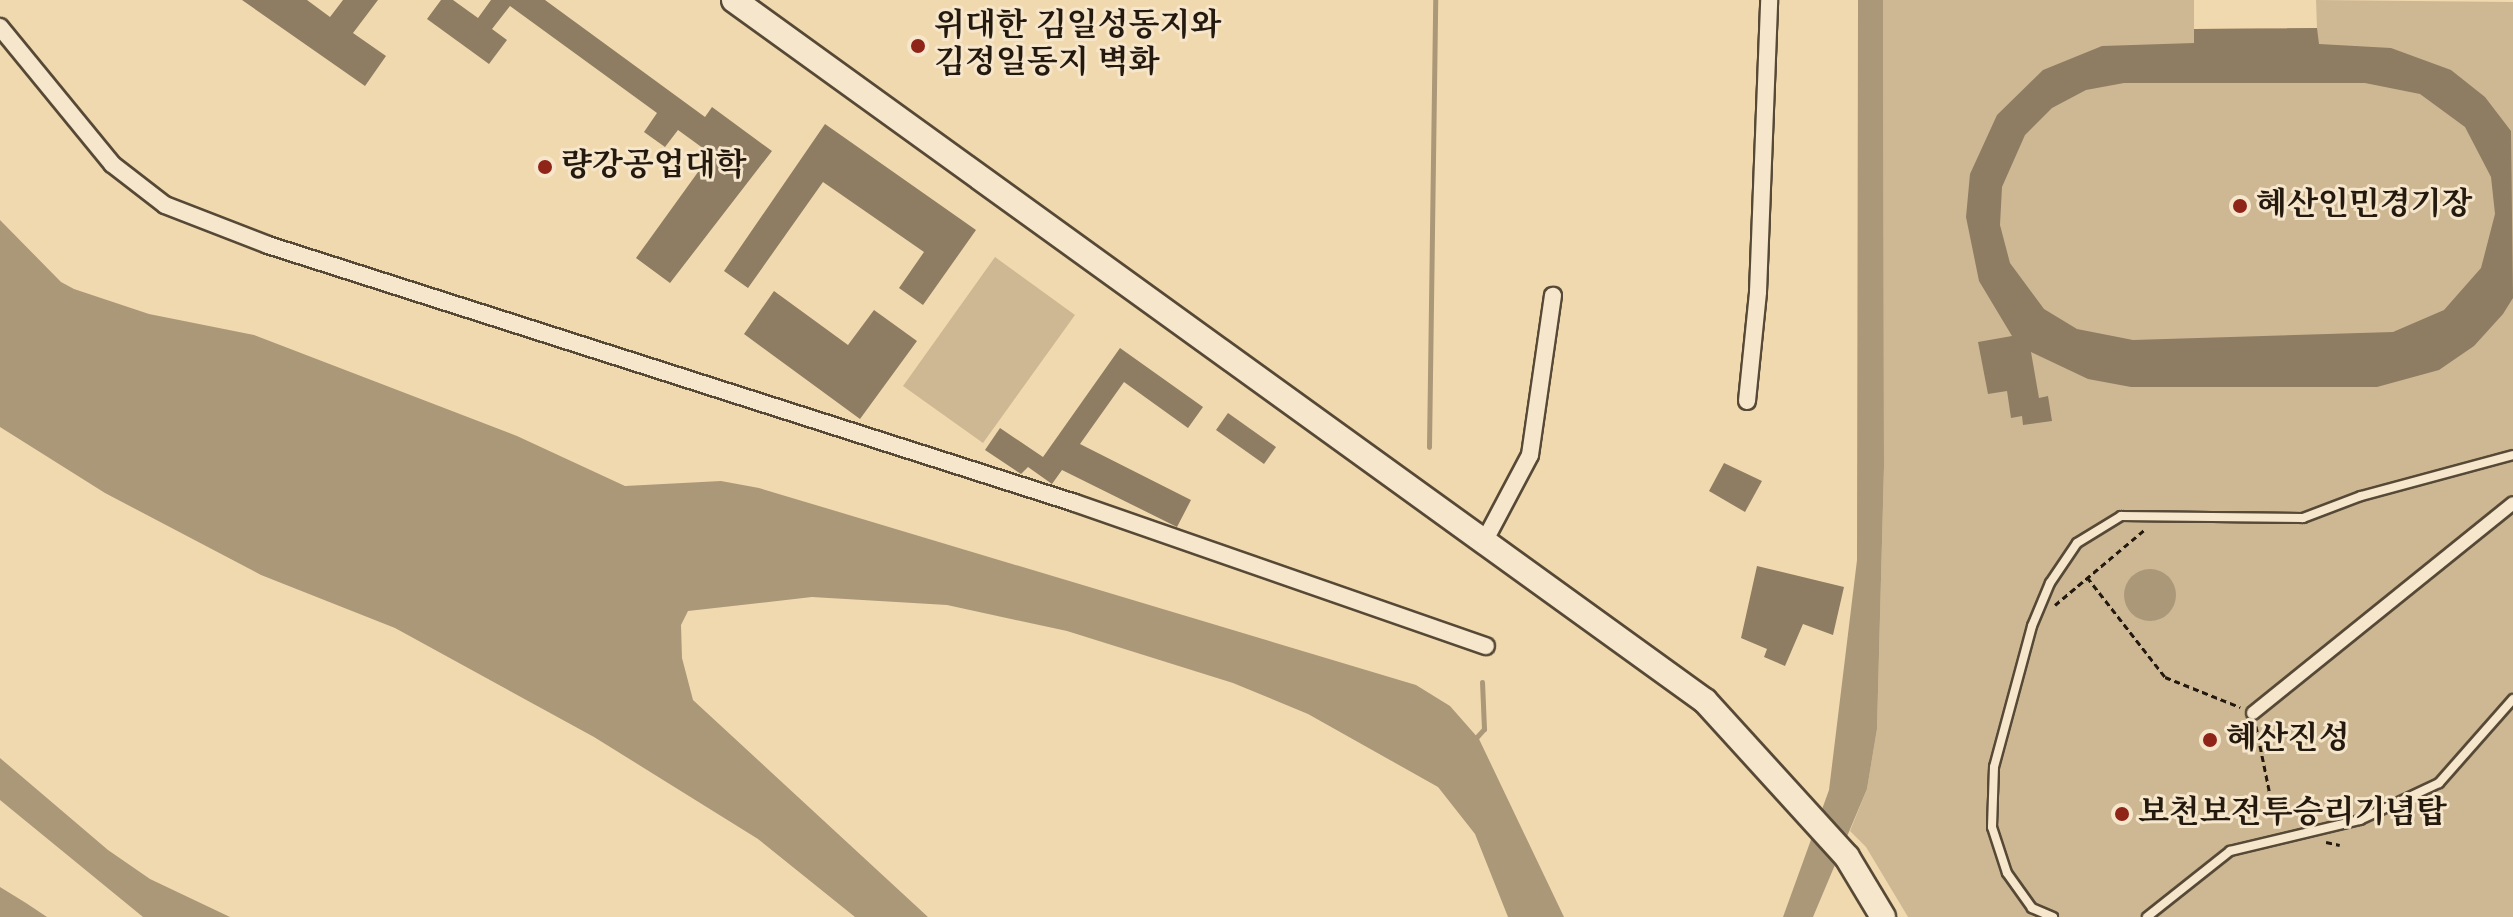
<!DOCTYPE html>
<meta charset="utf-8">
<style>
body{margin:0}
#map{position:relative;width:2513px;height:917px;overflow:hidden;background:#f1d9af;font-family:"Old Standard TT","Noto Serif KR",serif}
div>[style]{position:absolute}
.green>*{inset:0;background:#ceb894}
.water>*{inset:0;background:#ab9878}
.round{border-radius:50%}
.stream>*{height:5px;margin:-2.5px;padding:0 2.5px;transform-origin:2.5px;border-radius:2.5px;background:#ab9878}
.building>*{inset:0;background:#8e7d62}
.path>*{height:3px;margin-top:-1.5px;transform-origin:0;background:repeating-linear-gradient(90deg,#23190e 0 6px,transparent 0 10px)}
.roads{filter:drop-shadow(2px 0 #564936) drop-shadow(-2px 0 #564936) drop-shadow(0 2px #564936) drop-shadow(0 -2px #564936)}
.service>*{height:8px;margin:-4px;padding:0 4px;transform-origin:4px;border-radius:4px;background:#f6e6cb}
.pedestrian>*{height:12px;margin:-6px;padding:0 6px;transform-origin:6px;border-radius:6px;background:#f6e6cb}
.minor>*{height:16px;margin:-8px;padding:0 8px;transform-origin:8px;border-radius:8px;background:#f6e6cb}
.secondary>*{height:24px;margin:-12px;padding:0 12px;transform-origin:12px;border-radius:12px;background:#f6e6cb}
.dots>*{width:22px;height:22px;translate:-50% -50%;box-sizing:border-box;border:4px solid #f6e6cb;border-radius:50%}
span{translate:-50% -50%;white-space:nowrap;text-align:center;line-height:1.15;-webkit-text-stroke:6px #f6e6cb;paint-order:stroke}
.poi-label{font-size:32px;color:#23190e;font-weight:700}
.left{translate:0 -50%;text-align:left}
</style>
<div id="map">
<div class="green">
<div style="clip-path:polygon(1883px 0,2194px 0,2194px 29px,2317px 28px,2316px 0,2513px 2px,2513px 917px,1908px 917px,1866px 847px,1850px 831px,1867px 789px,1877px 729px,1884px 467px)"></div>
<div style="clip-path:polygon(995px 257px,1075px 315px,983px 443px,903px 386px)"></div>
</div>
<div class="water">
<div style="clip-path:polygon(1858px 0,1883px 0,1884px 467px,1877px 729px,1867px 789px,1813px 917px,1783px 917px,1829px 790px,1857px 560px)"></div>
<div style="clip-path:polygon(0 220px,61px 282px,74px 289px,149px 314px,254px 335px,517px 436px,625px 486px,721px 481px,759px 488px,1416px 685px,1450px 706px,1479px 739px,1564px 917px,1508px 917px,1475px 834px,1438px 787px,1308px 714px,1233px 683px,1067px 631px,947px 605px,812px 597px,688px 611px,681px 625px,682px 658px,693px 700px,928px 917px,855px 917px,758px 839px,594px 737px,395px 628px,261px 575px,105px 493px,0 427px)"></div>
<div class="round" style="left:2124px;top:569px;width:52px;height:52px"></div>
<div style="clip-path:polygon(0 758px,108px 850px,150px 879px,230px 917px,143px 917px,0 800px)"></div>
<div style="clip-path:polygon(0 887px,26px 903px,47px 917px,0 917px)"></div>
</div>
<div class="stream">
<div style="left:1429px;top:447px;width:447px;rotate:-89.2deg"></div>
<div style="left:1474px;top:740px;width:15px;rotate:-48deg"></div>
<div style="left:1484px;top:729px;width:47px;rotate:-92.4deg"></div>
</div>
<div class="building">
<div style="clip-path:polygon(242px 0,307px 0,330px 17px,343px 0,378px 0,353px 33px,386px 56px,365px 86px)"></div>
<div style="clip-path:polygon(441px 0,453px 0,478px 18px,491px 0,545px 0,705px 117px,712px 107px,772px 151px,670px 283px,636px 258px,711px 154px,678px 130px,665px 147px,644px 132px,657px 113px,510px 6px,492px 29px,507px 40px,489px 64px,427px 19px)"></div>
<div style="clip-path:polygon(evenodd,2317px 28px,2319px 44px,2391px 48px,2451px 70px,2485px 97px,2511px 131px,2513px 298px,2503px 314px,2474px 346px,2439px 370px,2377px 387px,2131px 387px,2088px 379px,2031px 352px,2039px 398px,2048px 396px,2052px 421px,2023px 425px,2022px 416px,2011px 418px,2007px 391px,1988px 394px,1978px 342px,2012px 336px,1979px 281px,1966px 217px,1970px 174px,1997px 115px,2043px 70px,2102px 46px,2194px 43px,2194px 29px,2317px 28px,2124px 83px,2365px 83px,2420px 94px,2465px 127px,2491px 177px,2495px 214px,2481px 268px,2444px 310px,2393px 332px,2133px 340px,2077px 329px,2044px 309px,2010px 263px,2000px 225px,2002px 187px,2025px 135px,2052px 108px,2086px 90px,2124px 83px)"></div>
<div style="clip-path:polygon(825px 124px,976px 230px,923px 305px,899px 288px,924px 252px,823px 182px,748px 288px,724px 271px)"></div>
<div style="clip-path:polygon(774px 291px,848px 345px,874px 310px,917px 341px,860px 419px,744px 334px)"></div>
<div style="clip-path:polygon(1120px 348px,1203px 407px,1188px 428px,1124px 382px,1080px 444px,1191px 500px,1177px 527px,1062px 470px,1052px 484px,1028px 467px,1021px 474px,985px 450px,1000px 428px,1043px 457px)"></div>
<div style="clip-path:polygon(1228px 413px,1276px 447px,1264px 464px,1216px 430px)"></div>
<div style="clip-path:polygon(1724px 463px,1762px 481px,1745px 512px,1709px 491px)"></div>
<div style="clip-path:polygon(1757px 566px,1844px 587px,1833px 635px,1803px 624px,1785px 666px,1764px 657px,1767px 649px,1741px 638px)"></div>
</div>
<div class="path">
<div style="left:2087px;top:577px;width:127px;rotate:52deg"></div>
<div style="left:2165px;top:677px;width:81px;rotate:21.8deg"></div>
<div style="left:2055px;top:605px;width:116px;rotate:-40.1deg"></div>
<div style="left:2256px;top:726px;width:95px;rotate:78.5deg"></div>
<div style="left:2275px;top:819px;width:9px;rotate:32deg"></div>
<div style="left:2326px;top:842px;width:14px;rotate:12deg"></div>
</div>
<div class="roads">
<div class="service">
<div style="left:2053px;top:917px;width:23px;rotate:-157deg"></div>
<div style="left:2032px;top:908px;width:43px;rotate:-125.5deg"></div>
<div style="left:2007px;top:873px;width:48px;rotate:-108.1deg"></div>
<div style="left:1992px;top:827px;width:60px;rotate:-88.1deg"></div>
<div style="left:1994px;top:767px;width:146px;rotate:-74.9deg"></div>
<div style="left:2032px;top:626px;width:47px;rotate:-67.3deg"></div>
<div style="left:2050px;top:583px;width:48px;rotate:-56deg"></div>
<div style="left:2077px;top:543px;width:52px;rotate:-31.5deg"></div>
<div style="left:2121px;top:516px;width:182px;rotate:0.6deg"></div>
<div style="left:2303px;top:518px;width:62px;rotate:-20.8deg"></div>
<div style="left:2361px;top:496px;width:157px;rotate:-15.1deg"></div>
<div style="left:2147px;top:917px;width:106px;rotate:-38.5deg"></div>
<div style="left:2230px;top:851px;width:134px;rotate:-13.4deg"></div>
<div style="left:2360px;top:820px;width:87px;rotate:-25.1deg"></div>
<div style="left:2439px;top:783px;width:112px;rotate:-48.6deg"></div>
</div>
<div class="pedestrian">
<div style="left:2253px;top:713px;width:334px;rotate:-38.9deg"></div>
</div>
<div class="minor">
<div style="left:0;top:27px;width:177px;rotate:50.7deg"></div>
<div style="left:112px;top:164px;width:67px;rotate:37.7deg"></div>
<div style="left:165px;top:205px;width:110px;rotate:21.2deg"></div>
<div style="left:268px;top:245px;width:847px;rotate:17.73deg"></div>
<div style="left:1075px;top:503px;width:435px;rotate:19.2deg"></div>
<div style="left:1747px;top:401px;width:110px;rotate:-84.2deg"></div>
<div style="left:1758px;top:292px;width:292px;rotate:-87.8deg"></div>
<div style="left:1485px;top:540px;width:96px;rotate:-62.1deg"></div>
<div style="left:1530px;top:455px;width:161px;rotate:-81.8deg"></div>
</div>
<div class="secondary">
<div style="left:734px;top:0;width:1198px;rotate:35.83deg"></div>
<div style="left:1705px;top:701px;width:211px;rotate:47.7deg"></div>
<div style="left:1847px;top:857px;width:70px;rotate:59deg"></div>
</div>
</div>
<div class="dots">
<div style="left:918px;top:46px;background:#8f2418"></div>
<div style="left:545px;top:167px;background:#8f2418"></div>
<div style="left:2240px;top:206px;background:#8f2418"></div>
<div style="left:2210px;top:740px;background:#8f2418"></div>
<div style="left:2122px;top:814px;background:#8f2418"></div>
</div>
<div class="poi-label">
<span class="left" style="left:934px;top:46px">위대한 김일성동지와<br>김정일동지 벽화</span>
<span class="left" style="left:561px;top:167px">량강공업대학</span>
<span class="left" style="left:2256px;top:206px">혜산인민경기장</span>
<span class="left" style="left:2226px;top:740px">혜산진성</span>
<span class="left" style="left:2138px;top:814px">보천보전투승리기념탑</span>
</div>
</div>
